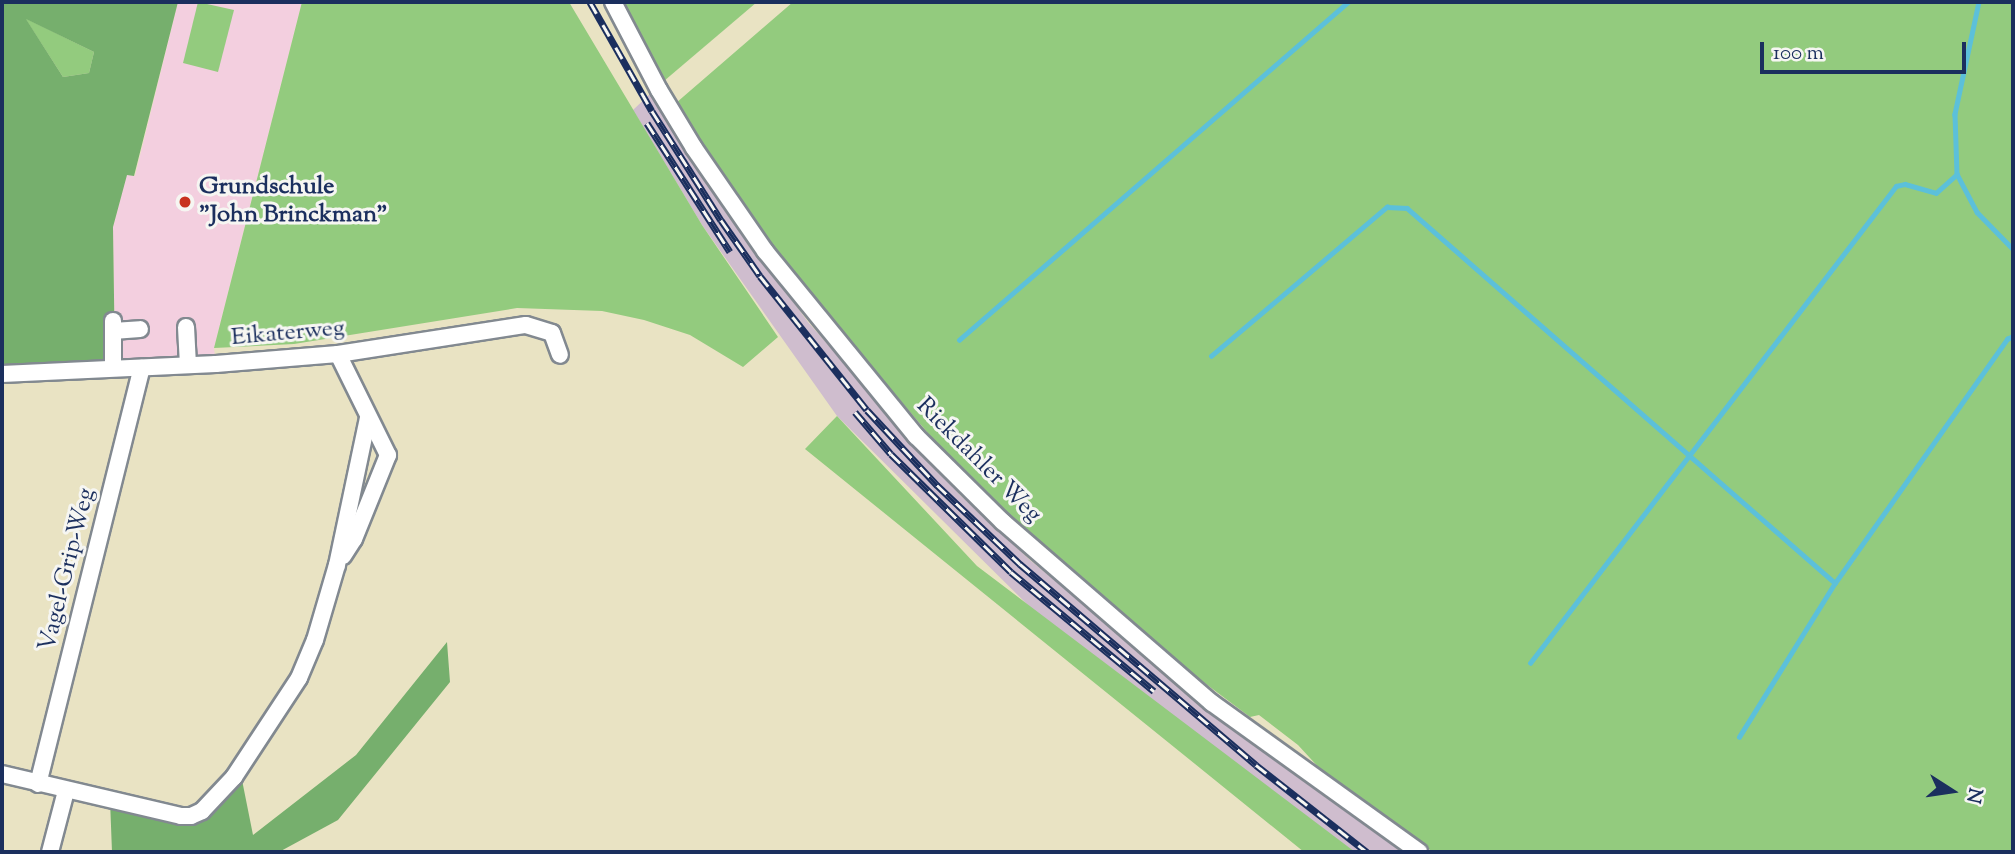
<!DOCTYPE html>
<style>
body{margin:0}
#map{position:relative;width:2015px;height:854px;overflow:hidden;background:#e9e3c3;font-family:"Sorts Mill Goudy",serif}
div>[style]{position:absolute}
.built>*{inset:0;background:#f3cfdf}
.industrial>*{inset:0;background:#cfbdce}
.green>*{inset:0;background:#93cb7e}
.forest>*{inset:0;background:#76af6d}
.stream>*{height:4.5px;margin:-2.25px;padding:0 2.25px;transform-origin:2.25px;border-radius:2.25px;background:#5cc0da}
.roads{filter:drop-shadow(2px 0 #828990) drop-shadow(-2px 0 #828990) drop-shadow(0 2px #828990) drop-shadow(0 -2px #828990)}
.minor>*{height:16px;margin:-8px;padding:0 8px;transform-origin:8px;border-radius:8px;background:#fff}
.rail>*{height:7px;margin-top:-3.5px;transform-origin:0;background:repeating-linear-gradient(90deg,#f6f6f2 0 13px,#1b2f5e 0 26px);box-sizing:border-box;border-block:2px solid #1b2f5e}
.dots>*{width:19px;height:19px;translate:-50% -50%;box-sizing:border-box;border:4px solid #f6f6f2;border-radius:50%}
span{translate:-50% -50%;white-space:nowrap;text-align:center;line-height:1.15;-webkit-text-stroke:6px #f6f6f2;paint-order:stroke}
.poi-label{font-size:24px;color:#1b2f5e;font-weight:700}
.left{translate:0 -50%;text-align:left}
.street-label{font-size:24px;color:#1b2f5e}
.frame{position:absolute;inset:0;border:4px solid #1b2f5e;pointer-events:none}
.north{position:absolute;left:1917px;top:756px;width:70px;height:70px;-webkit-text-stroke:5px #f6f6f2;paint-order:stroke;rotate:102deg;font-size:19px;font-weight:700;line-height:28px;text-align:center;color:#1b2f5e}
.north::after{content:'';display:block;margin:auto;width:24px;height:32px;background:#1b2f5e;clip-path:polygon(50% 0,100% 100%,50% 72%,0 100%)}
.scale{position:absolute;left:1760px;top:42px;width:206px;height:32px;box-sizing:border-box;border:4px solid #1b2f5e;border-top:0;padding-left:9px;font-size:21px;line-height:24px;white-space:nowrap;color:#1b2f5e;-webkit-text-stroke:5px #f6f6f2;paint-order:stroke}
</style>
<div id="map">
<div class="built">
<div style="clip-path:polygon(178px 2px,302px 2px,214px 348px,216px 364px,115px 365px,113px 227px,127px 174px,135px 176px)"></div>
</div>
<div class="industrial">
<div style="clip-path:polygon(652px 92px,727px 212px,808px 322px,960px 495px,1031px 561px,1209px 706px,1404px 852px,1321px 852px,1040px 617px,837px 416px,702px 225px,633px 110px)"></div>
</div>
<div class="green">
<div style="clip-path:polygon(198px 2px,234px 10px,218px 72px,183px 63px)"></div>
<div style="clip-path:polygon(302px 2px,569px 2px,702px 225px,778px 337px,743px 367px,690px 335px,644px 320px,602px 311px,517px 308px,294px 344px,214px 348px)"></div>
<div style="clip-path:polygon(624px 2px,757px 2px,664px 81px)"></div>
<div style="clip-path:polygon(793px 2px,2013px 2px,2013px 852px,1433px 852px,1322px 771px,1298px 745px,1259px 715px,1250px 717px,1178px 663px,1025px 531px,938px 445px,783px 262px,676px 103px)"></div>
<div style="clip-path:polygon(25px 18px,94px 52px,89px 73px,63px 77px)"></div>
<div style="clip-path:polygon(837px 416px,977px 566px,1355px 852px,1304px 852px,805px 449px)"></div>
</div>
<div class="forest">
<div style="clip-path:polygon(evenodd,2px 2px,178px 2px,134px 176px,127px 175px,113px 227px,115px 365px,2px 370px,2px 2px,26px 19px,94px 52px,89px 73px,63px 77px,26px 19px)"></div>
<div style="clip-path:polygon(447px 642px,450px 682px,338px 820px,279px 852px,112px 852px,110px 800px,191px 816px,241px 775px,253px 835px,356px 755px)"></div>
</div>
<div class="stream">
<div style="left:1979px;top:2px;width:115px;rotate:102.1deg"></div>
<div style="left:1955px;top:114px;width:60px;rotate:88.1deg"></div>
<div style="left:1957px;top:174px;width:43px;rotate:62.2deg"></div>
<div style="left:1977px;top:212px;width:52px;rotate:45.8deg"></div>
<div style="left:959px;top:340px;width:515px;rotate:-40.99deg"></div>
<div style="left:1211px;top:356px;width:231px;rotate:-40.3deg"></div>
<div style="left:1387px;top:207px;width:20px;rotate:3deg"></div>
<div style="left:1407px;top:208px;width:569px;rotate:41.22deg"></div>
<div style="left:1835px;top:583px;width:299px;rotate:-54.8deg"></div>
<div style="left:2007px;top:339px;width:7px;rotate:-27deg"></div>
<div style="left:1530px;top:663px;width:601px;rotate:-52.5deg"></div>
<div style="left:1896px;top:186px;width:9px;rotate:-13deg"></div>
<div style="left:1905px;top:184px;width:32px;rotate:16deg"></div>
<div style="left:1936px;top:193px;width:28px;rotate:-42deg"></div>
<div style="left:1739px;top:737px;width:181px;rotate:-58.1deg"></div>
</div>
<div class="roads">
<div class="minor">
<div style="left:613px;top:2px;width:99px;rotate:62.4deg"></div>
<div style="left:659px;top:90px;width:68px;rotate:58.9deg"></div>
<div style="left:694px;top:148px;width:125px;rotate:55.4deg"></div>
<div style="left:765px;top:251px;width:239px;rotate:50.8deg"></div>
<div style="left:916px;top:436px;width:122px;rotate:44.7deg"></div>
<div style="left:1003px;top:522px;width:276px;rotate:40.9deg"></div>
<div style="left:1212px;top:703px;width:255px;rotate:35.7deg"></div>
<div style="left:113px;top:321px;width:47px;rotate:90deg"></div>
<div style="left:186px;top:327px;width:38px;rotate:87deg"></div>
<div style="left:113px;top:331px;width:27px;rotate:-4deg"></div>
<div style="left:338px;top:354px;width:113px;rotate:63.7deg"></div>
<div style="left:388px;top:455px;width:91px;rotate:112deg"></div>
<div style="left:354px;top:539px;width:20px;rotate:123deg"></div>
<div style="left:2px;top:374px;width:214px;rotate:-2.7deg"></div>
<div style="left:216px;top:364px;width:122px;rotate:-4.7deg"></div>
<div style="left:338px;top:354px;width:190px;rotate:-8.8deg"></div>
<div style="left:526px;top:325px;width:27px;rotate:17deg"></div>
<div style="left:552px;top:333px;width:23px;rotate:70deg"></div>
<div style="left:2px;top:774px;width:184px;rotate:13.2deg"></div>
<div style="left:181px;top:816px;width:10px"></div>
<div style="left:191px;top:816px;width:12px;rotate:-24deg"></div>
<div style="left:202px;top:811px;width:47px;rotate:-46.7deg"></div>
<div style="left:234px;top:777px;width:118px;rotate:-56.7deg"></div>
<div style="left:299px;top:678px;width:41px;rotate:-67.2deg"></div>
<div style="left:315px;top:640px;width:78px;rotate:-73.7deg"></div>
<div style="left:337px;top:565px;width:150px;rotate:-78.1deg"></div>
<div style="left:38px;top:784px;width:429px;rotate:-76deg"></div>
<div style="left:50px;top:852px;width:63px;rotate:-75.3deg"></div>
</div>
</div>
<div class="rail">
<div style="left:590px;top:2px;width:125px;rotate:60.4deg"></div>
<div style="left:652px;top:111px;width:129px;rotate:57.7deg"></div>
<div style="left:721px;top:220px;width:68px;rotate:55.1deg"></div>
<div style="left:760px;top:276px;width:171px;rotate:51.4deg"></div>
<div style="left:867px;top:410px;width:103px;rotate:47deg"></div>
<div style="left:937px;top:485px;width:115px;rotate:43.6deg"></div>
<div style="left:1020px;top:564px;width:310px;rotate:40.4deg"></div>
<div style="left:1256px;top:765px;width:141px;rotate:38.1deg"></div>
<div style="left:647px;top:123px;width:153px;rotate:57.2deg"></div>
<div style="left:855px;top:412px;width:55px;rotate:49.4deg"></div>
<div style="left:891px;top:454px;width:168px;rotate:44.5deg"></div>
<div style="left:1011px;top:572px;width:186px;rotate:39.8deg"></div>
</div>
<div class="dots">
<div style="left:185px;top:202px;background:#c8321e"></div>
</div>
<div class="poi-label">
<span class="left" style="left:199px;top:202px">Grundschule<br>"John Brinckman"</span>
</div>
<div class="street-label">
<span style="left:288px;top:334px;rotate:-5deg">Eikaterweg</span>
<span style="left:978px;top:461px;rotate:45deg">Riekdahler Weg</span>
<span style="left:68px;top:570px;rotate:-76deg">Vagel-Grip-Weg</span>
</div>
<div class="frame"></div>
<div class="north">N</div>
<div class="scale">100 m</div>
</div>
